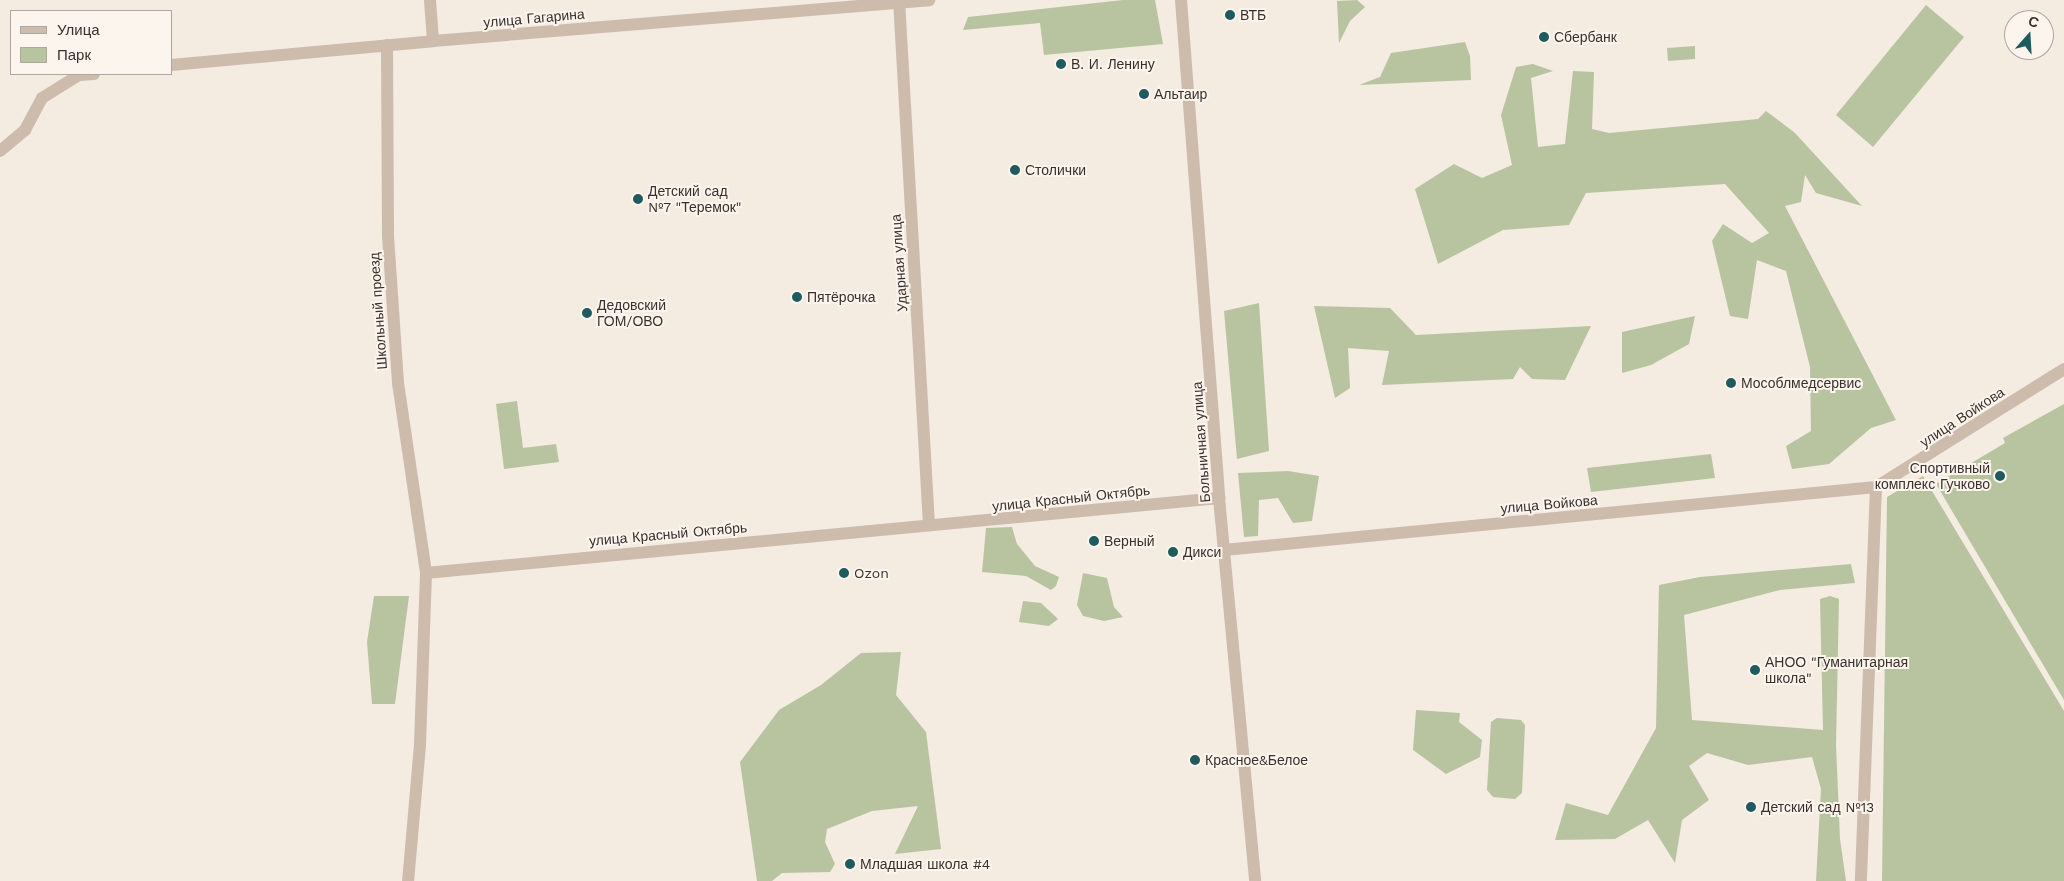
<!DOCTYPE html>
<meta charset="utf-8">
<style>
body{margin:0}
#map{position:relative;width:2064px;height:881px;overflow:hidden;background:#f4ebe1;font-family:"Work Sans",sans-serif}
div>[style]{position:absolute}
.green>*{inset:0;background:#b8c4a0}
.minor>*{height:12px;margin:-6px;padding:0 6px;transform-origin:6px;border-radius:6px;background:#cdbbac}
.tertiary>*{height:12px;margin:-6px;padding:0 6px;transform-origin:6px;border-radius:6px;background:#cdbbac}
.dots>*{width:14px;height:14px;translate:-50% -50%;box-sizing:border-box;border:2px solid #fbf5ee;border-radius:50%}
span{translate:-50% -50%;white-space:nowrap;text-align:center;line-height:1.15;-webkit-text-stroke:4px #fbf5ee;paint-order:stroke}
.poi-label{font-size:14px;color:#3b302b}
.left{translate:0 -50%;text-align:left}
.right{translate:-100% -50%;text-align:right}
.street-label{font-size:14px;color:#3b302b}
.legend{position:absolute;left:10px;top:10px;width:162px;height:65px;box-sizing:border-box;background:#fbf5ee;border:1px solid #aea6a0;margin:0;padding:6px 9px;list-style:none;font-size:15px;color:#3b302b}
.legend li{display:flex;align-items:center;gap:10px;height:25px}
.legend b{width:25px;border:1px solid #aea6a0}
.north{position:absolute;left:2004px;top:10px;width:50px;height:50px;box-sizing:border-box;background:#fbf5ee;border:1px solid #aea6a0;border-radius:50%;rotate:19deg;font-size:14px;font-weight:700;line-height:20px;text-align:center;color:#3b302b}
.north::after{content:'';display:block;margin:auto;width:18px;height:22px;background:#1f5a5e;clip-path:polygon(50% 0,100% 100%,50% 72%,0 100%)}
</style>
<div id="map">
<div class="green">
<div style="clip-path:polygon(1123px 0,1155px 0,1163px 44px,1044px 55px,1040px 23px,963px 30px,968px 17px)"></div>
<div style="clip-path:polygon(1357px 0,1365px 7px,1350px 21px,1339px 43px,1337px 1px)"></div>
<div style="clip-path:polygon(1926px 5px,1964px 37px,1873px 147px,1836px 115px)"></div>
<div style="clip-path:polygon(1465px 42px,1470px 56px,1471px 80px,1359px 85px,1380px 77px,1391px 53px)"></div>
<div style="clip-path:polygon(1695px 46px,1695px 59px,1668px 61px,1667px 48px)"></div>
<div style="clip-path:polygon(1533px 64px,1553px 71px,1531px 78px,1538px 147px,1565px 144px,1573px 71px,1594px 72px,1592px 129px,1609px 133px,1758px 119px,1766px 111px,1795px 133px,1862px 206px,1816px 193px,1805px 175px,1801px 202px,1785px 206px,1896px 420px,1871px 428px,1829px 464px,1792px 469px,1786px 446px,1811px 431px,1810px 367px,1786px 271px,1757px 260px,1748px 319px,1730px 316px,1712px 241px,1723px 224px,1752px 243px,1769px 233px,1725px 184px,1586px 193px,1569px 225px,1503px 230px,1438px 264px,1415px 189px,1454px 164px,1482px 178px,1512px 165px,1501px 115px,1516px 67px)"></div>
<div style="clip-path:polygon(1259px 303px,1269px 451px,1237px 459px,1224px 311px)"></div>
<div style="clip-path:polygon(1314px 306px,1390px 308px,1416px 335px,1591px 326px,1565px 380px,1532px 379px,1520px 367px,1513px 379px,1382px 385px,1389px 351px,1348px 348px,1350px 388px,1335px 398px)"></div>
<div style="clip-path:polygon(1695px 316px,1689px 344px,1651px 365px,1622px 373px,1622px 332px)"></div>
<div style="clip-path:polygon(517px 401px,523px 448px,556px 444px,559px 462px,504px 469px,496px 404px)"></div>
<div style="clip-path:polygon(2064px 404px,2064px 700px,1936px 484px,2005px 443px,2003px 438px)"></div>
<div style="clip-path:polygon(1711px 454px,1715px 478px,1591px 492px,1587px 468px)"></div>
<div style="clip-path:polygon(1288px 471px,1319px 476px,1312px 521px,1293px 523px,1278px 498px,1259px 500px,1258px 536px,1244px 537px,1238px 473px)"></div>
<div style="clip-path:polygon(1923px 476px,2064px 711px,2064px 881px,1882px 881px,1887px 497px)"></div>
<div style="clip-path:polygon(1012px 527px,1017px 544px,1035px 566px,1059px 577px,1056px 586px,1051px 590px,1026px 576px,982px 572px,986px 528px)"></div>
<div style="clip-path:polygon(1851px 564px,1855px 583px,1780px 590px,1684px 615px,1692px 720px,1823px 730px,1820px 599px,1830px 596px,1839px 599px,1836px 745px,1840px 839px,1846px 881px,1816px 881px,1821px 789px,1812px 757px,1748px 765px,1707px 753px,1689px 766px,1709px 800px,1682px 820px,1675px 863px,1648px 820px,1615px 839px,1555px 840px,1566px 803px,1608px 815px,1656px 728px,1659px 585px,1700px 577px)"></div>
<div style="clip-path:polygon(1083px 573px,1107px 578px,1114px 607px,1123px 617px,1104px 621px,1083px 616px,1077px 605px)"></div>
<div style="clip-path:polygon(374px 596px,409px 596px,395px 704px,372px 704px,367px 642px)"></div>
<div style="clip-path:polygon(1023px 601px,1041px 603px,1058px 619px,1049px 626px,1019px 622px)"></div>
<div style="clip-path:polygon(901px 652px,896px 695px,926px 732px,941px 849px,895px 854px,918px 806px,872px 811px,827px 829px,825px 842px,835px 864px,830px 872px,782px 873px,772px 881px,757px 881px,740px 762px,779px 710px,821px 685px,861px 653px)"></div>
<div style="clip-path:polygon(1416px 710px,1460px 713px,1459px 722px,1482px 740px,1480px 757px,1446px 774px,1413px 750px)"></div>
<div style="clip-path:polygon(1497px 718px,1521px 720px,1525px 725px,1522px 793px,1515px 799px,1493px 797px,1487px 790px,1491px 722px)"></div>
</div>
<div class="minor">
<div style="left:899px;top:0;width:526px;rotate:86.73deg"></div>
<div style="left:1181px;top:0;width:499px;rotate:85.6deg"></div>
<div style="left:1219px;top:498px;width:385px;rotate:84.6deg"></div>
<div style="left:387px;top:45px;width:191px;rotate:89.7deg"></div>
<div style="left:388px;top:236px;width:147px;rotate:86.1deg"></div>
<div style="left:398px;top:383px;width:192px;rotate:81.6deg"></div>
<div style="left:426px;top:573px;width:172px;rotate:92deg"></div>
<div style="left:420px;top:745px;width:137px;rotate:95deg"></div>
<div style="left:171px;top:65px;width:263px;rotate:-5.2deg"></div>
<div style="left:0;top:151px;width:33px;rotate:-40deg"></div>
<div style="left:25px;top:130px;width:36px;rotate:-62deg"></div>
<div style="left:42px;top:98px;width:44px;rotate:-31.9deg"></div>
<div style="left:79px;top:75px;width:15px;rotate:-4deg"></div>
<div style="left:1876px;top:487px;width:222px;rotate:-32.1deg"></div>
<div style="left:1224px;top:550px;width:655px;rotate:-5.52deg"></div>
<div style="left:1876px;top:487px;width:394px;rotate:92.2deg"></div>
<div style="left:426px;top:573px;width:797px;rotate:-5.4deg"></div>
</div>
<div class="tertiary">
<div style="left:430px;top:0;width:41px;rotate:85.8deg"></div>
<div style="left:433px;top:41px;width:498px;rotate:-4.7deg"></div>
</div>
<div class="dots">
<div style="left:1230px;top:15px;background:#1f5a5e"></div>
<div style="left:1544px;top:37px;background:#1f5a5e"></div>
<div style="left:1061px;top:64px;background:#1f5a5e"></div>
<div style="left:1144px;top:94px;background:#1f5a5e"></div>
<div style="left:1015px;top:170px;background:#1f5a5e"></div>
<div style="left:638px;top:199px;background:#1f5a5e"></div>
<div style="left:797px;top:297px;background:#1f5a5e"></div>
<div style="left:587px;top:313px;background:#1f5a5e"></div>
<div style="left:1731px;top:383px;background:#1f5a5e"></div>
<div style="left:2000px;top:476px;background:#1f5a5e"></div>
<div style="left:1094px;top:541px;background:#1f5a5e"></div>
<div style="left:1173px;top:552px;background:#1f5a5e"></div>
<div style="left:844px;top:573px;background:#1f5a5e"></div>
<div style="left:1755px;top:670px;background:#1f5a5e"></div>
<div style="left:1195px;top:760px;background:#1f5a5e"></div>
<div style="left:1751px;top:807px;background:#1f5a5e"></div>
<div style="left:850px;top:864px;background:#1f5a5e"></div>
</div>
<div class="poi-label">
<span class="left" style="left:1240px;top:15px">ВТБ</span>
<span class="left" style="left:1554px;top:37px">Сбербанк</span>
<span class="left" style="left:1071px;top:64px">В. И. Ленину</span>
<span class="left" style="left:1154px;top:94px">Альтаир</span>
<span class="left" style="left:1025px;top:170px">Столички</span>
<span class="left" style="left:648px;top:199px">Детский сад<br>№7 "Теремок"</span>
<span class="left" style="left:807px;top:297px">Пятёрочка</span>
<span class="left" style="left:597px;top:313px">Дедовский<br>ГОМ/ОВО</span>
<span class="left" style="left:1741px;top:383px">Мособлмедсервис</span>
<span class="right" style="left:1990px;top:476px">Спортивный<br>комплекс Гучково</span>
<span class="left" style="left:1104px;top:541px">Верный</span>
<span class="left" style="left:1183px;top:552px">Дикси</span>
<span class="left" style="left:854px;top:573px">Ozon</span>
<span class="left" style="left:1765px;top:670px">АНОО "Гуманитарная<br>школа"</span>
<span class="left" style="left:1205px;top:760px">Красное&amp;Белое</span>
<span class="left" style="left:1761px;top:807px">Детский сад №13</span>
<span class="left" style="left:860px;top:864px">Младшая школа #4</span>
</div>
<div class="street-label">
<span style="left:534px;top:18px;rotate:-5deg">улица Гагарина</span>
<span style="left:899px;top:263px;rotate:-94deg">Ударная улица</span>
<span style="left:378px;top:311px;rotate:-94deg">Школьный проезд</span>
<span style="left:1962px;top:417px;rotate:-33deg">улица Войкова</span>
<span style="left:1201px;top:442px;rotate:-94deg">Больничная улица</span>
<span style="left:1071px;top:498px;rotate:-6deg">улица Красный Октябрь</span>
<span style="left:1549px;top:504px;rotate:-5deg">улица Войкова</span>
<span style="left:668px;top:534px;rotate:-5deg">улица Красный Октябрь</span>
</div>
<ul class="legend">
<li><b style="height:6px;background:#cdbbac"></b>Улица</li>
<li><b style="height:14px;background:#b8c4a0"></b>Парк</li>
</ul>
<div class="north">С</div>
</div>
